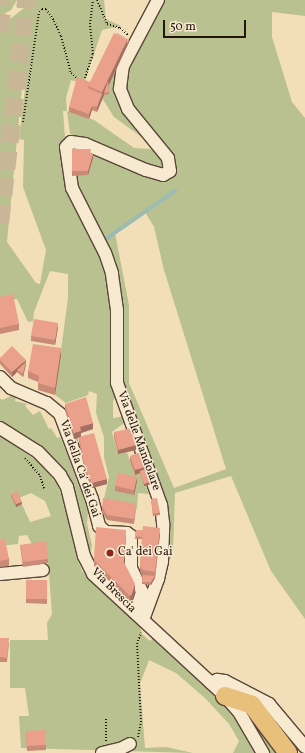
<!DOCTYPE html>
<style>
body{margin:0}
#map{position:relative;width:305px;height:753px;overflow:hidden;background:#f2deb8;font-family:Vollkorn,serif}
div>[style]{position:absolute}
.green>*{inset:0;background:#b9c190}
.stream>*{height:3.5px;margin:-1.75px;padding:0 1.75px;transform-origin:1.75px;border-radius:1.75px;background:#9bbcb2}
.highway-tunnel>*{height:18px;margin-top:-9px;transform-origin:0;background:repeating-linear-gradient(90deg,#c9b696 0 18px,transparent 0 27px)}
.path>*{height:2px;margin-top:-1px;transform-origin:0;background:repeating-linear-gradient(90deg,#24150d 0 1px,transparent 0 3px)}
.roads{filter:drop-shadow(1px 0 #584738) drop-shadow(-1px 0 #584738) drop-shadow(0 1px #584738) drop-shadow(0 -1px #584738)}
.minor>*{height:12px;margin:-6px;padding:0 6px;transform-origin:6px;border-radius:6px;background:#f7ead1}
.highway>*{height:18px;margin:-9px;padding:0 9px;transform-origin:9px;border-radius:9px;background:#e9bf7c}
.wall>*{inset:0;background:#c98a78}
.shaded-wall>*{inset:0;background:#a47061}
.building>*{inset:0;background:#eaa08b}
.dots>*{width:11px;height:11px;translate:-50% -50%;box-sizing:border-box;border:2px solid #f7ead1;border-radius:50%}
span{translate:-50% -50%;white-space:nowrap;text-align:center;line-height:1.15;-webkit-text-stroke:3px #f7ead1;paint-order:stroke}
.street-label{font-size:12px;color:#24150d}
.poi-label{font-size:12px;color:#24150d}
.left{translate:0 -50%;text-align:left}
.scale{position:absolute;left:163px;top:20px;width:83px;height:18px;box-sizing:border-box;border:2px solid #24150d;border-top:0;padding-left:5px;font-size:12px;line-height:14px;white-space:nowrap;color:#24150d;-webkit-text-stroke:3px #f7ead1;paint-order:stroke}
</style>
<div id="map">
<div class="green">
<div style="clip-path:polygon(0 0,17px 0,11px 10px,0 16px)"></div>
<div style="clip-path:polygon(evenodd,34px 0,104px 0,106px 19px,121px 26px,102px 30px,84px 84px,71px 80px,66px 98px,67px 111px,94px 120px,134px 148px,150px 149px,157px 152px,164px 163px,163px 167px,155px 168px,70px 134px,67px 111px,63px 111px,65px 138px,62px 151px,68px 191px,99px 252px,109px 281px,117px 396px,113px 401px,113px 418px,126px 416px,127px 421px,112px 432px,118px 454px,127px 452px,135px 475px,140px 473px,149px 494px,138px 493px,137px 509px,103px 503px,109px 477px,104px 457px,104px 437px,96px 413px,97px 394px,89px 391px,88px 395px,66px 403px,55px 395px,68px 298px,68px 274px,50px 271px,34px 312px,33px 321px,28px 322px,17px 299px,0 301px,0 21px,10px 19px,34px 0,22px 88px,25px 89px,19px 139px,24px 140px,23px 187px,46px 250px,40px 284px,36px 283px,7px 242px,22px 88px)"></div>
<div style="clip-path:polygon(evenodd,161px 0,305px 0,305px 16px,272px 12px,272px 37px,292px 102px,305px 118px,305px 619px,271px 571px,231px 476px,175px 493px,173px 551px,163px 580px,166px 525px,123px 395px,106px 239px,98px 230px,72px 176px,90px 158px,91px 153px,150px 176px,166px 178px,174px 175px,137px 115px,122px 80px,161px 0,145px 212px,154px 227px,164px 270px,226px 469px,174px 488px,129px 383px,129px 305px,115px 233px,145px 212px)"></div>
<div style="clip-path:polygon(112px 75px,116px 78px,151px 144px,114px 117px,102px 98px)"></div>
<div style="clip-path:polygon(13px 395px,16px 396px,15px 401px,27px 404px,25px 406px,33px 415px,40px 411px,49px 429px,51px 428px,57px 438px,60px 437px,62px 441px,76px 477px,82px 475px,76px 479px,84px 498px,89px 499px,87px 523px,92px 546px,89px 559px,78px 505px,66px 475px,47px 453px,0 422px,0 398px,2px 400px)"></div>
<div style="clip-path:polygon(evenodd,0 434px,42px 465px,57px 484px,67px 508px,77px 558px,82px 571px,140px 626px,142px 634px,150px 641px,153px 638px,221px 702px,243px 729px,256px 753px,233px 753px,239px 741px,229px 724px,205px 698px,176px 673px,149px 660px,140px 684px,145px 748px,166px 747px,193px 753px,21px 748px,19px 716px,29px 716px,25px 688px,10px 688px,10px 640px,48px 640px,47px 623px,52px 614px,49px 574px,46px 546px,34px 548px,27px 535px,19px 536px,18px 544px,0 546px,0 434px,31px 493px,45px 501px,51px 516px,30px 522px,19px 498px,31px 493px)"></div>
<div style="clip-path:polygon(247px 713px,281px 753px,270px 753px)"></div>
</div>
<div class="stream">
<div style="left:106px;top:239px;width:84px;rotate:-34.8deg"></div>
</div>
<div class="highway-tunnel">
<div style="left:0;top:32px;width:32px;rotate:-85deg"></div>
<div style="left:0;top:223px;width:225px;rotate:-83.3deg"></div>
</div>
<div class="path">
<div style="left:97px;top:0;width:26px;rotate:67deg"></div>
<div style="left:107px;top:24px;width:14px;rotate:17deg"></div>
<div style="left:120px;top:28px;width:11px;rotate:41deg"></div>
<div style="left:84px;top:81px;width:28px;rotate:-72deg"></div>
<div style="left:93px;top:54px;width:30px;rotate:-96deg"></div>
<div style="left:90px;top:24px;width:24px;rotate:-83deg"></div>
<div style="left:23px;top:122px;width:111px;rotate:-81.7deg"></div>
<div style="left:39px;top:12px;width:4px;rotate:-45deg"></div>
<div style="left:42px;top:9px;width:4px"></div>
<div style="left:46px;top:9px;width:14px;rotate:56deg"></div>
<div style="left:54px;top:21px;width:17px;rotate:65deg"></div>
<div style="left:61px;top:36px;width:38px;rotate:75deg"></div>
<div style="left:71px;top:73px;width:9px;rotate:41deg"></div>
<div style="left:25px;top:458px;width:23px;rotate:50deg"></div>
<div style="left:40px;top:476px;width:13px;rotate:72deg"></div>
<div style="left:106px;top:719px;width:22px;rotate:90deg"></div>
<div style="left:138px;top:737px;width:15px;rotate:-79deg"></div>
<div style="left:141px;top:722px;width:78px;rotate:-92.9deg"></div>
<div style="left:137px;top:644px;width:12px;rotate:-70deg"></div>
</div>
<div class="roads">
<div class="minor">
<div style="left:0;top:377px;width:16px;rotate:45deg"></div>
<div style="left:11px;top:388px;width:39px;rotate:23deg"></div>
<div style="left:47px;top:403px;width:17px;rotate:40deg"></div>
<div style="left:60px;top:414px;width:91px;rotate:69.4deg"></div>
<div style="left:92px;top:499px;width:28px;rotate:75deg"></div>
<div style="left:99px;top:526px;width:9px;rotate:41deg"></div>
<div style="left:106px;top:532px;width:21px;rotate:3deg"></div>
<div style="left:127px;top:533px;width:5px;rotate:37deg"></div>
<div style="left:131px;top:536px;width:32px;rotate:90deg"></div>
<div style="left:131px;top:568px;width:26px;rotate:65deg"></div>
<div style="left:142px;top:592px;width:22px;rotate:108deg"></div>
<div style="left:0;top:428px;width:45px;rotate:32.3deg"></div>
<div style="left:38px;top:452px;width:32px;rotate:46deg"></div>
<div style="left:60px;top:475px;width:14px;rotate:60deg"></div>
<div style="left:67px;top:487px;width:71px;rotate:76.2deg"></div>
<div style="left:84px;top:556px;width:20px;rotate:63deg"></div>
<div style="left:93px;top:574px;width:180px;rotate:42.7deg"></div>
<div style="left:225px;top:696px;width:21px;rotate:49deg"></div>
<div style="left:239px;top:712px;width:48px;rotate:59.7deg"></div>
<div style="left:0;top:574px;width:43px;rotate:-5.3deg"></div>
<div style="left:143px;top:620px;width:44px;rotate:-69.9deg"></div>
<div style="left:158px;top:579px;width:18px;rotate:-77deg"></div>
<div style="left:162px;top:561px;width:38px;rotate:-88deg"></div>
<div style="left:163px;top:523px;width:18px;rotate:-96deg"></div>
<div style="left:161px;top:505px;width:130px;rotate:-109.8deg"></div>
<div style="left:117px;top:383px;width:73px;rotate:-90deg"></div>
<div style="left:117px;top:310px;width:37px;rotate:-98deg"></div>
<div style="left:112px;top:273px;width:21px;rotate:-109deg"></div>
<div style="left:105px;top:253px;width:73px;rotate:-116.9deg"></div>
<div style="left:72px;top:188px;width:41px;rotate:-98.3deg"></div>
<div style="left:66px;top:147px;width:7px;rotate:-45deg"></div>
<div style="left:71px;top:142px;width:14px;rotate:8deg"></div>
<div style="left:85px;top:144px;width:66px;rotate:23.1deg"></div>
<div style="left:146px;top:170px;width:18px;rotate:16deg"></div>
<div style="left:163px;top:175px;width:8px;rotate:-30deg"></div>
<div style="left:170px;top:171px;width:13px;rotate:-99deg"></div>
<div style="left:168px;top:158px;width:63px;rotate:-129.2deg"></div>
<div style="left:128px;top:109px;width:22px;rotate:-112deg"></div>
<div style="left:120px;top:89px;width:23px;rotate:-83deg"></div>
<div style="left:123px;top:66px;width:75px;rotate:-62.1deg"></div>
<div style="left:211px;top:683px;width:7px;rotate:-27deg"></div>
<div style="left:217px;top:680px;width:8px;rotate:7deg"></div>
<div style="left:225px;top:681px;width:50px;rotate:27.6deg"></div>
<div style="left:269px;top:704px;width:56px;rotate:50.1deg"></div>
<div style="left:102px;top:753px;width:18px;rotate:-13deg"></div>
<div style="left:120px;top:749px;width:11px;rotate:-27deg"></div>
</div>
<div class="highway">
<div style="left:225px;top:696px;width:28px;rotate:18deg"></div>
<div style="left:252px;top:705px;width:60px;rotate:53.1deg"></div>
</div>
</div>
<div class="wall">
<div style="clip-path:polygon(129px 42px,109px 85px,109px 94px,104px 95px,97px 112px,92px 110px,89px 119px,69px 112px,69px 107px,90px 82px)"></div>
<div style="clip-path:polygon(72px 149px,91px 153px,93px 158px,88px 175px,72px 176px)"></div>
<div style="clip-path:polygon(0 297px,19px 324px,19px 330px,0 334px)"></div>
<div style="clip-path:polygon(58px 327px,55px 345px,31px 341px,31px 336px)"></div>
<div style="clip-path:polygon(61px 355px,55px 395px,38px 390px,38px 382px,28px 378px,28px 371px)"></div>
<div style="clip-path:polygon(0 358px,26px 364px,23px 377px,17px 372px,12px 377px,0 364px)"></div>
<div style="clip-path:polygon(65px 404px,93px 429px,81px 433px,81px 437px,107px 484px,92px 488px,85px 473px,79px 442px,79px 438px,74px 439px,65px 410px)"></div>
<div style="clip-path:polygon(114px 432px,136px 450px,118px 454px,114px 437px)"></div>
<div style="clip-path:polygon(130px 456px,148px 468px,152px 484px,144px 486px,140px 473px,135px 475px,130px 461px)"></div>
<div style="clip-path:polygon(137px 481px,134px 495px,115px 491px,115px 486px)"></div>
<div style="clip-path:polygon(11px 494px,22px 504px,16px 507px,11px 496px)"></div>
<div style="clip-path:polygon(151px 499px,160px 513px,160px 515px,153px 516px)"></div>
<div style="clip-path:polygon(102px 507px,136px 509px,134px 524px,107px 520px,102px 512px)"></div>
<div style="clip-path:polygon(136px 530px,160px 534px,155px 578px,151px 585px,142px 584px,142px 577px,140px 571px,142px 539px,135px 539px)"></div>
<div style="clip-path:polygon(126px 536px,124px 563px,135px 591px,132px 601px,130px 602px,94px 566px,94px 560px)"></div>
<div style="clip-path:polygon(0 540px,9px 559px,9px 566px,0 567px)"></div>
<div style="clip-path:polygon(20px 545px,48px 559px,48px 563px,23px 567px)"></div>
<div style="clip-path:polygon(26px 580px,47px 580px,47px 604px,26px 603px)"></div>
<div style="clip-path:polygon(0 638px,9px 643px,7px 662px,0 662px)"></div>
<div style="clip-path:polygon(26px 731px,46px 745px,46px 750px,27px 751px)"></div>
</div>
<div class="shaded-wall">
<div style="clip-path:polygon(127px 40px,129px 40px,129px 42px,105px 93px,104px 93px,104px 95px,97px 112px,97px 107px,102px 94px,102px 92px)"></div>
<div style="clip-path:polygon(92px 106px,92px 110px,89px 119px,89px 114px)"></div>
<div style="clip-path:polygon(93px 154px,93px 158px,88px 175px,88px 171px)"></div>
<div style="clip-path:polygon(58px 323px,58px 327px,55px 345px,55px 340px)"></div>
<div style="clip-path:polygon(61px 348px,61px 355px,55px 395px,55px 388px)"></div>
<div style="clip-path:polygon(26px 360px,26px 364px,23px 377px,23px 374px,17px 370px,17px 372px,12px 377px,12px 372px)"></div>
<div style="clip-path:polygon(93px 423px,93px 429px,81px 433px,81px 437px,74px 439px,74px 433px,80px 427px)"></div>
<div style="clip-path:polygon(136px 445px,136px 450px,118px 454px,118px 450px)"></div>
<div style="clip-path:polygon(148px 466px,148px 471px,140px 471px,140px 473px,135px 475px,135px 470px)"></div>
<div style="clip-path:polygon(137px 477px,137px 481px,134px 495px,134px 490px)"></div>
<div style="clip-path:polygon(107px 479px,107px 484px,92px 488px,92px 483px)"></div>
<div style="clip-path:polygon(152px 481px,152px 484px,144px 486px,144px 484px)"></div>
<div style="clip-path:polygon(22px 502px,22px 504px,16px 507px,16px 504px)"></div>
<div style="clip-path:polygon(160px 528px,160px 534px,155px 578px,151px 585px,151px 582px,155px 576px)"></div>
<div style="clip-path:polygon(126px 530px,126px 536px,124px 569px,124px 562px)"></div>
<div style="clip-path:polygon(135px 584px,135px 591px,132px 601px,130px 602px,130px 596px)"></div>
</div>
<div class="building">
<div style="clip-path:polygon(114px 33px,127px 40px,102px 92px,88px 86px)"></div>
<div style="clip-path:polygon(117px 33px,129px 40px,127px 44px,127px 40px,116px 34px)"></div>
<div style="clip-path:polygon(77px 77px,90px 82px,88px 86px,88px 88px,102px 94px,97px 107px,92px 106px,89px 114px,69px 107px)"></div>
<div style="clip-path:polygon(108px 81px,109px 92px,104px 93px)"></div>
<div style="clip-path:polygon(72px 149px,91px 149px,90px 153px,93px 154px,88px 171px,72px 171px)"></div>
<div style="clip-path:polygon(13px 294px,19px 324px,0 328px,0 297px)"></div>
<div style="clip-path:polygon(34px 319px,58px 323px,55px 340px,31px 336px)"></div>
<div style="clip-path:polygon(33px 344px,61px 348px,55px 388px,38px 383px,39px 376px,28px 371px)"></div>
<div style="clip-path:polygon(12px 346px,26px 360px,12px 372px,0 360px,0 358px)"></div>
<div style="clip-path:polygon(26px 362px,23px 374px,17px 370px)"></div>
<div style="clip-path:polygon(86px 397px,93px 423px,80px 427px,81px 431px,74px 433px,65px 404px)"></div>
<div style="clip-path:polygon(132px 428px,136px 445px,118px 450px,114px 432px)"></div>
<div style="clip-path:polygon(94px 433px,107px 479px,92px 483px,85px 469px,79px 437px)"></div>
<div style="clip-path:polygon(142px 451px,148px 466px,135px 470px,130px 456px)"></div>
<div style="clip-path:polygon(148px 468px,152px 481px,144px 484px,140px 471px)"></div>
<div style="clip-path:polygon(118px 473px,137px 477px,134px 490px,115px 486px)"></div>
<div style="clip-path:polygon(17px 491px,22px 502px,16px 504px,11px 494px)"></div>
<div style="clip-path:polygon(103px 498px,136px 504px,134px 519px,107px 515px,102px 507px)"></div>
<div style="clip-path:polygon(157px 498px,160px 513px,153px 513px,151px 499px)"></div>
<div style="clip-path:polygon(143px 526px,160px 528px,155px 572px,143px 570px,140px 565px)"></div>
<div style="clip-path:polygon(96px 527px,126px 530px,124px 562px,135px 584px,132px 594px,130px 596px,94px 560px)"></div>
<div style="clip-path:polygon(136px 530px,143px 530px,142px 537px,135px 536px)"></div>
<div style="clip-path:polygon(5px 539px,9px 559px,0 561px,0 540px)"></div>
<div style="clip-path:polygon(46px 541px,48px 559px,23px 562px,20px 545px)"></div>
<div style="clip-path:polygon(143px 575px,155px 576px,151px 582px,142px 582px)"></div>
<div style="clip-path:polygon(26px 580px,47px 580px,47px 599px,26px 599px)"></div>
<div style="clip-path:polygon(0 638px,9px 638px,7px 658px,0 657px)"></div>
<div style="clip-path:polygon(45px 730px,46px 745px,27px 746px,26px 731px)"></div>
</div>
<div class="dots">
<div style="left:110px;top:553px;background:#8f2418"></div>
</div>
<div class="street-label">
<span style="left:138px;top:441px;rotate:70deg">Via delle Mandolare</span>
<span style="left:79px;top:469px;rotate:71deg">Via della Ca' dei Gai</span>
<span style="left:113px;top:591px;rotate:45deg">Via Brescia</span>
</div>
<div class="poi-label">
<span class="left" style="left:118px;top:553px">Ca' dei Gai</span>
</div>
<div class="scale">50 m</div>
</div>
